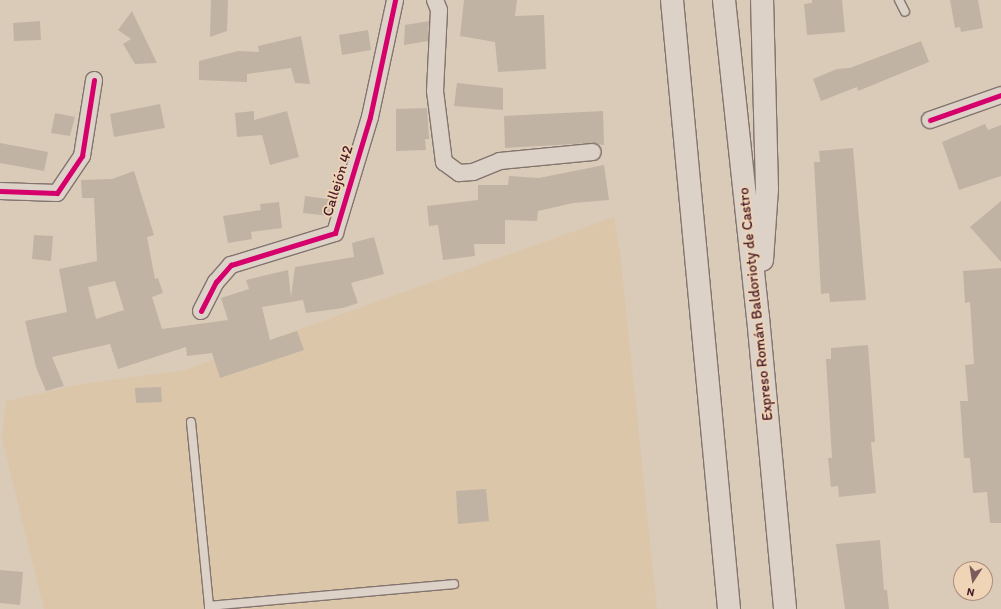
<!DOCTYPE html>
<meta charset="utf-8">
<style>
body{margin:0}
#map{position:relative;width:1001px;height:609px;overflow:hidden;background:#dacbb9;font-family:Itim,sans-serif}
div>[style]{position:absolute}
.built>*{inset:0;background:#dcc6aa}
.building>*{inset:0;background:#c0b3a3}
.roads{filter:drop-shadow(1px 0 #83746e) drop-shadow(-1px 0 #83746e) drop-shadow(0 1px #83746e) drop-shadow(0 -1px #83746e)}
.lane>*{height:8px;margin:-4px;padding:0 4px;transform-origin:4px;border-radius:4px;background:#dcd2c7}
.street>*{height:16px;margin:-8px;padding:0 8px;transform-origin:8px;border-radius:8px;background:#dcd2c7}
.highway>*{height:22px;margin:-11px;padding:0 11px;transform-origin:11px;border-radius:11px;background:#dcd2c7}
.cycleway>*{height:5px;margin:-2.5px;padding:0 2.5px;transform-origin:2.5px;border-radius:2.5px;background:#d6006c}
span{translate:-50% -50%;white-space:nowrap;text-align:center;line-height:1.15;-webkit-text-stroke:3.5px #efd4b6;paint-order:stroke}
.street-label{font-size:15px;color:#4a1f2b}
.north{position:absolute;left:953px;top:561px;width:40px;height:40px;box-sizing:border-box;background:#efd4b6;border:1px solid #ad8c7e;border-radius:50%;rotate:192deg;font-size:11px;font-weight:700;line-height:16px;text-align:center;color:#4a1f2b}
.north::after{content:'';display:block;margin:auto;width:14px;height:18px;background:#7c5b5d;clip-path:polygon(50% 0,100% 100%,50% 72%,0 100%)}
</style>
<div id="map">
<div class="built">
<div style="clip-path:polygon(614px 217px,621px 260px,657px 609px,44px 609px,2px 439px,6px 401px,82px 384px,185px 370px)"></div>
</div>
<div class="building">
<div style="clip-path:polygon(211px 0,228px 0,227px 31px,210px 37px)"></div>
<div style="clip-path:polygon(464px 0,517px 0,515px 16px,544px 15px,546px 69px,498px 72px,495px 42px,460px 36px)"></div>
<div style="clip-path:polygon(812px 0,842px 0,845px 32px,807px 35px,804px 4px,812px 3px)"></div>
<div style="clip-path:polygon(950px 0,978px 0,983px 28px,961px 32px,960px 27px,955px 28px)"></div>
<div style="clip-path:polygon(132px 11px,143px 34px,157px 63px,135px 64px,123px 44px,131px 39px,118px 30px)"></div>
<div style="clip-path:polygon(40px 21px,41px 40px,14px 41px,13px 23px)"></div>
<div style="clip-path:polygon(429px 21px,428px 41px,404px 45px,405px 25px)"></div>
<div style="clip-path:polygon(368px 30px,371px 50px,342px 55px,339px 35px)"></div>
<div style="clip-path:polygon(301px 36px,310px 84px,295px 83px,291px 68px,247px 74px,247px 82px,199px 80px,199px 61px,238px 51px,259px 52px,258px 46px)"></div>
<div style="clip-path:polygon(921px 41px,929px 62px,858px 91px,857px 87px,821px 101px,813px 79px,837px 69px,850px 68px)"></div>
<div style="clip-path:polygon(457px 83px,503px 88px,503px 110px,454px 106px)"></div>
<div style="clip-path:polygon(160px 104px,165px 128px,114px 137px,110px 114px)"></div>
<div style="clip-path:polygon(427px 108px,429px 139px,425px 139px,426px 150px,396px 151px,396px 109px)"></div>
<div style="clip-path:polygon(254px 111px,254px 120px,287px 111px,299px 157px,270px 165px,262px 135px,237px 137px,235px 113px)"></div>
<div style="clip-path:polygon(603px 111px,604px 145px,592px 143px,505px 148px,504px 116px)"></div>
<div style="clip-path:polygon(55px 113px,75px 117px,70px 136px,51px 133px)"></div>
<div style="clip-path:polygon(985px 124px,988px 130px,1001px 125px,1001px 176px,959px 190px,942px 142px)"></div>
<div style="clip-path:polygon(0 143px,48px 152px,44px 171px,0 163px)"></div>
<div style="clip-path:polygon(853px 148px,866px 300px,830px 302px,829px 293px,821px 294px,814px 162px,820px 162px,819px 151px)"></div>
<div style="clip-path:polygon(604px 165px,609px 200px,573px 203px,538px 211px,537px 221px,505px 220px,505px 244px,474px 244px,475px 256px,443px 260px,438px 225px,429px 226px,427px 206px,478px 200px,478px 185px,508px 185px,509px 176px,539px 178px)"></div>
<div style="clip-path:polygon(evenodd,134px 171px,154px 235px,147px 237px,155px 279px,158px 278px,163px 293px,152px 297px,162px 329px,228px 320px,221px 298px,249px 289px,246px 280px,288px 270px,291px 297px,295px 267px,354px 257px,352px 243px,374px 237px,384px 274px,351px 283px,358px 303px,343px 308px,306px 313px,303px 300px,262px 307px,270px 340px,297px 331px,304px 350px,220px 378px,212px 353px,187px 356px,186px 347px,118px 369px,110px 344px,52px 357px,64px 386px,46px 391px,36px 367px,25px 321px,67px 312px,59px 269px,97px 261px,94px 198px,82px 198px,81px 180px,112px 179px,134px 171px,115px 281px,124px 310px,96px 319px,88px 287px,115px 281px)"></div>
<div style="clip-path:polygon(305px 196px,335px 200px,330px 216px,303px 213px)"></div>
<div style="clip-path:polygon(1001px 201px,1001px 262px,970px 227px)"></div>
<div style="clip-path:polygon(279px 202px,282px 228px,251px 232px,252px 239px,228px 243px,223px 216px,261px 210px,260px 204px)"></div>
<div style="clip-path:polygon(34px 235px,53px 236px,51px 261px,32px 259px)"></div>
<div style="clip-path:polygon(1001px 268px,1001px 523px,990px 523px,987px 492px,973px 493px,970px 458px,964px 458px,960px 401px,968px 401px,965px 365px,974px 364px,970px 302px,965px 303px,963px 271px)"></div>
<div style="clip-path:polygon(868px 345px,875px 442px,871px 442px,876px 493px,839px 497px,838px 486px,831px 487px,828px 458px,832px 458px,826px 359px,831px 359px,831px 348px)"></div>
<div style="clip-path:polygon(161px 387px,162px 402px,136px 403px,135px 388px)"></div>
<div style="clip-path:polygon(486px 489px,489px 521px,458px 524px,456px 491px)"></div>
<div style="clip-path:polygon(880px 540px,884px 590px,887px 590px,889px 609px,845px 609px,836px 544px)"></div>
<div style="clip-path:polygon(0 570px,23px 572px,20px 605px,0 603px)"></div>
</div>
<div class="roads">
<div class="lane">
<div style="left:899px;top:0;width:13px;rotate:63deg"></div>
<div style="left:191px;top:422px;width:185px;rotate:84.4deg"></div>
<div style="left:209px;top:609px;width:3px;rotate:-90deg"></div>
<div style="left:209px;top:606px;width:246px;rotate:-5.1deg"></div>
</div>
<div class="street">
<div style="left:435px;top:0;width:11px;rotate:68deg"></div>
<div style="left:439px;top:10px;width:81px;rotate:92.8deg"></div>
<div style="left:435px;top:91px;width:72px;rotate:82.8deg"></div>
<div style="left:444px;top:162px;width:19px;rotate:36deg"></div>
<div style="left:459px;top:173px;width:14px;rotate:-4deg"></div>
<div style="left:473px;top:172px;width:29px;rotate:-22deg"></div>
<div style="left:500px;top:161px;width:93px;rotate:-5.5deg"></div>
<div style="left:930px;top:120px;width:75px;rotate:-19.4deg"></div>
<div style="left:0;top:191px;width:57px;rotate:2deg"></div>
<div style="left:57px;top:193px;width:45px;rotate:-56deg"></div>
<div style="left:82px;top:156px;width:77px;rotate:-81deg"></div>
<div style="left:201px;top:311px;width:33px;rotate:-63deg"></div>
<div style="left:216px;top:282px;width:23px;rotate:-49deg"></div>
<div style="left:231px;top:265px;width:109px;rotate:-17.1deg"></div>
<div style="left:335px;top:233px;width:121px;rotate:-73.2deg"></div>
<div style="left:370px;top:117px;width:120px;rotate:-77.9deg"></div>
</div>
<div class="highway">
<div style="left:672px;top:0;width:612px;rotate:84.65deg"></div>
<div style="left:724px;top:0;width:319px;rotate:83.9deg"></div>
<div style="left:758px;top:317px;width:293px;rotate:84.7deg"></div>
<div style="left:762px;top:260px;width:71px;rotate:-86deg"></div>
<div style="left:767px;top:189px;width:189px;rotate:-91.5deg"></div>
</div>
</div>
<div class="cycleway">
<div style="left:930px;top:120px;width:75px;rotate:-19.4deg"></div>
<div style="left:0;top:191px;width:57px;rotate:2deg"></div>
<div style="left:57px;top:193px;width:45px;rotate:-56deg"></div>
<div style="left:82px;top:156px;width:77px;rotate:-81deg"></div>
<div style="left:201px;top:311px;width:33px;rotate:-63deg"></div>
<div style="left:216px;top:282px;width:23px;rotate:-49deg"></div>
<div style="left:231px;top:265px;width:109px;rotate:-17.1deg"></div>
<div style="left:335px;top:233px;width:121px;rotate:-73.2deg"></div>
<div style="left:370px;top:117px;width:120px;rotate:-77.9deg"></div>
</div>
<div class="street-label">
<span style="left:338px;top:181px;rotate:-73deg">Callejón 42</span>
<span style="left:756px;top:304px;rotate:-96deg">Expreso Román Baldorioty de Castro</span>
</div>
<div class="north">N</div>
</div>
